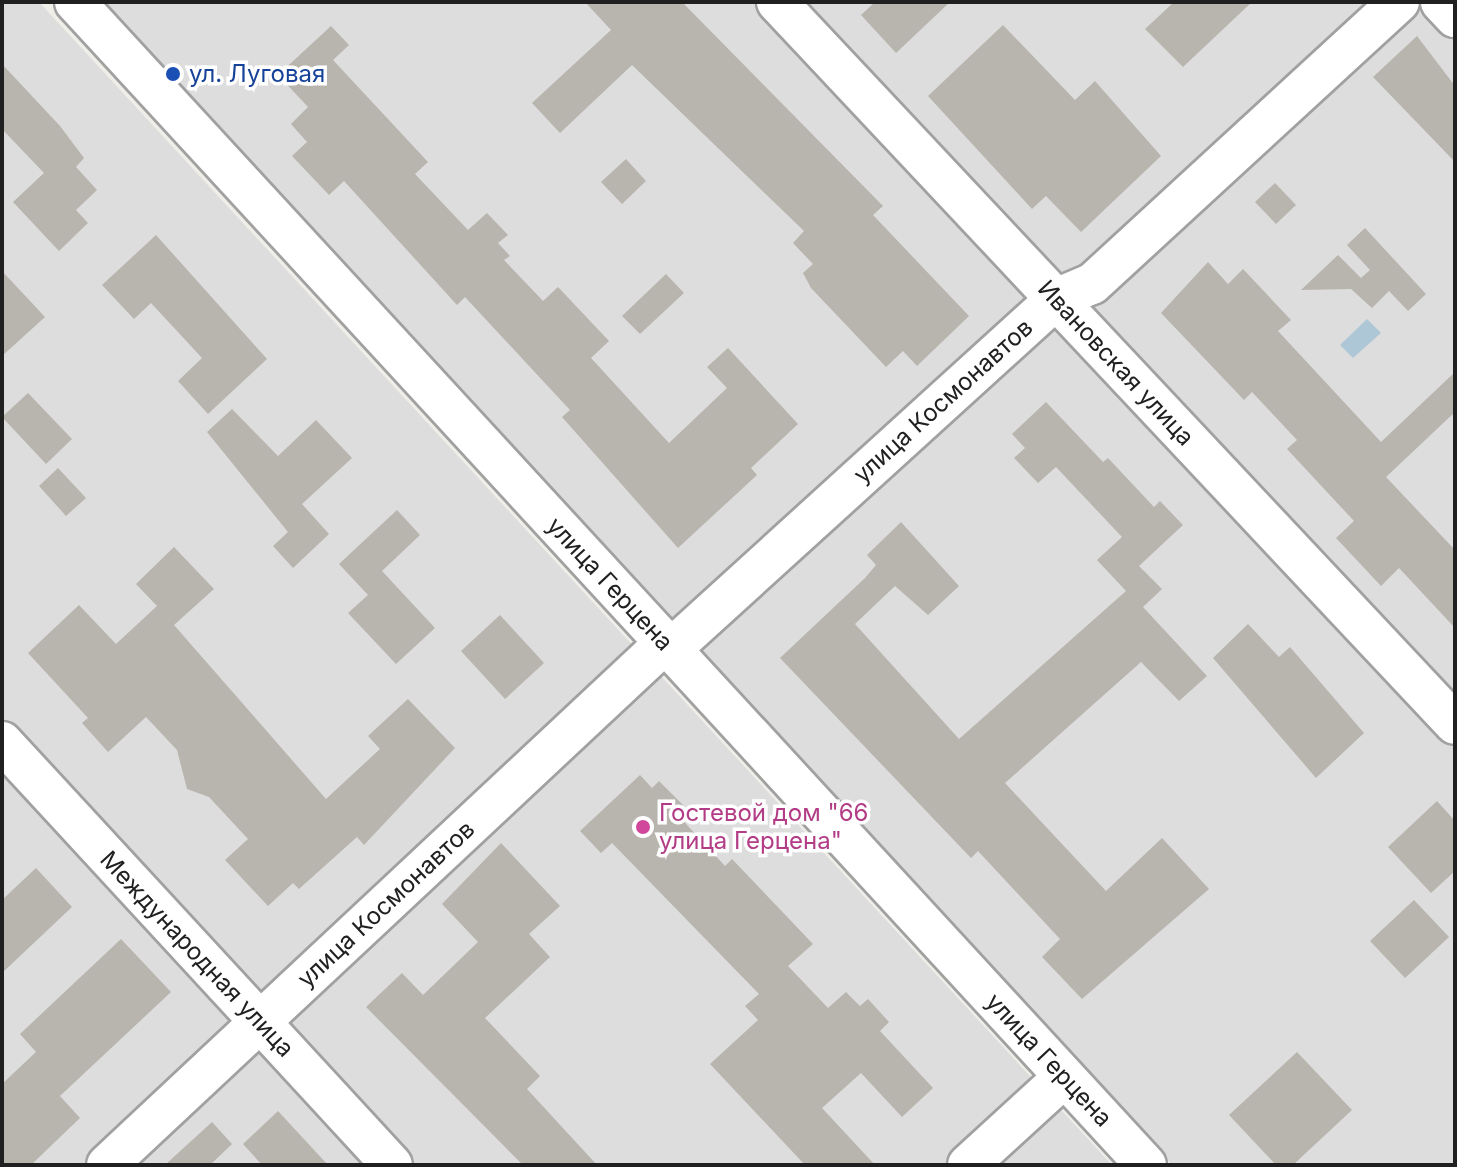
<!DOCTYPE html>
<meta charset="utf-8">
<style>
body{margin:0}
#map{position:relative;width:1457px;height:1167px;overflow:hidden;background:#efeee8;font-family:Inter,sans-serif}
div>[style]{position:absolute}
.residential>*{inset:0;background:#dedddd}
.water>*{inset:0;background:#aec7d7}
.building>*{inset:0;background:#b8b4ae}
.roads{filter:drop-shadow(2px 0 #a1a1a1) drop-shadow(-2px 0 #a1a1a1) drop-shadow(0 2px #a1a1a1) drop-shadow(0 -2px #a1a1a1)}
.minor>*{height:40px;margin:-20px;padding:0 20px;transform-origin:20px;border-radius:20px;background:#fff}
.dots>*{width:22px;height:22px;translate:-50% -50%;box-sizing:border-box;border:4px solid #fff;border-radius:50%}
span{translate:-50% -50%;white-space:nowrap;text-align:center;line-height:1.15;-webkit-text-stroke:7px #fff;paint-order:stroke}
.transit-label{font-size:24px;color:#164399}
.left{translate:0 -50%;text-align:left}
.street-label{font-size:24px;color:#202020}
.hotel-label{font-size:24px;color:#b23c85}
.frame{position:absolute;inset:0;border:4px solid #202020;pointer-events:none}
</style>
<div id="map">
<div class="residential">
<div style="clip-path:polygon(2px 2px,39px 2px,1112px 1165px,2px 1165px)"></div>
<div style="clip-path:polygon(100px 2px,1455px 2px,1455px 1165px,1172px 1165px)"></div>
</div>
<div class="water">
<div style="clip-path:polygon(1367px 319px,1381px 333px,1353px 358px,1340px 345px)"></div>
</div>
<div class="building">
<div style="clip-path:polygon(585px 2px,682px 2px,883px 206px,873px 215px,969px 316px,917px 366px,903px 351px,886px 367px,811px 288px,803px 273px,813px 264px,793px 243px,804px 231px,632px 65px,560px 133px,532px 103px,611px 30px)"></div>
<div style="clip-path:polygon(875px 2px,950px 2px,896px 53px,861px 15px)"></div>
<div style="clip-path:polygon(1174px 2px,1252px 2px,1183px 67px,1145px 29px)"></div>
<div style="clip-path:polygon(1003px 25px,1075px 100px,1095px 81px,1161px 156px,1081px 232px,1046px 196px,1032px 209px,928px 96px)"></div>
<div style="clip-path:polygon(331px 26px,349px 45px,333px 60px,428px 162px,415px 174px,468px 230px,487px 213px,508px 235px,498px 243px,510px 256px,504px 260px,543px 301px,558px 287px,609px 341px,591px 358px,669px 443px,727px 388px,707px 367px,728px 348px,798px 424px,751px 468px,757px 475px,678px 548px,562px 417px,570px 410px,465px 297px,457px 305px,344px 181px,329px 195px,292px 156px,307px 142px,291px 124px,308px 107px,278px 75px)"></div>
<div style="clip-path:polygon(1417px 36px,1455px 86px,1455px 162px,1373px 77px)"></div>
<div style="clip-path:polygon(2px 64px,60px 126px,84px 158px,76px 167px,97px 190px,76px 210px,88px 223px,59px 251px,13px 202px,44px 173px,2px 129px)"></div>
<div style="clip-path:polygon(626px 159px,646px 181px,622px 204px,601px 182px)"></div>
<div style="clip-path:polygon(1275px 183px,1296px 205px,1276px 224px,1255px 202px)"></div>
<div style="clip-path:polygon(1365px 228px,1426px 294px,1408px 311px,1389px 291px,1372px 308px,1351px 289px,1301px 290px,1338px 255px,1361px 278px,1370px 270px,1347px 245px)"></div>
<div style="clip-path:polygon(156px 235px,267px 359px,208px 414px,178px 381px,202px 358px,151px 303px,134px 319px,102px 285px)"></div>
<div style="clip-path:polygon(1208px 262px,1228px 284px,1243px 269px,1291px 320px,1278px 331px,1381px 442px,1455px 372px,1455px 412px,1386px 477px,1455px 550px,1455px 628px,1399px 568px,1381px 586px,1336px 538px,1354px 521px,1287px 449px,1297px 440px,1252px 392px,1244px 400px,1161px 313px)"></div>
<div style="clip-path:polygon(2px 271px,45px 317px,2px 356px)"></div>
<div style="clip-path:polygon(666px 274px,684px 293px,640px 334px,622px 316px)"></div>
<div style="clip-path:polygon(28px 393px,72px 439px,46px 464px,2px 417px)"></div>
<div style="clip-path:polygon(1046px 402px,1103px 462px,1108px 458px,1154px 507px,1160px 501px,1183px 525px,1139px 566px,1162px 589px,1143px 607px,1207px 676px,1179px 701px,1141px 662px,1005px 783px,1106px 891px,1162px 838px,1209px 889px,1082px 999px,1042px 957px,1060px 939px,978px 851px,971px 858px,780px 658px,865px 578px,876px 565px,867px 555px,901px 522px,959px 586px,928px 615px,895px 586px,855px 624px,959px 739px,1126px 591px,1097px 560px,1122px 537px,1056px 467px,1038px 483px,1014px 458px,1025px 448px,1012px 434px)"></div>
<div style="clip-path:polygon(232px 409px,278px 456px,316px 420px,352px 458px,302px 504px,329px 534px,293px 568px,273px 546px,288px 532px,207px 432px)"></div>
<div style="clip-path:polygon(58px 468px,86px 498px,66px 516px,39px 486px)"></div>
<div style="clip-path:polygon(397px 510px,420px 535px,382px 571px,435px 628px,396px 664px,348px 613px,368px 595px,339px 564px)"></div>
<div style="clip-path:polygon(174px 547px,214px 589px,174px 625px,326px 799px,380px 749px,368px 736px,408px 699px,455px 748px,364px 845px,357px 837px,299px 889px,293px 883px,268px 906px,225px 860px,248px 839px,209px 797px,187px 789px,177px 750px,146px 717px,108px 752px,82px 723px,88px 718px,28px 653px,79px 605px,116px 644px,157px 606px,136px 584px)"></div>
<div style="clip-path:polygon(500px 615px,544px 663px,505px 699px,461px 651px)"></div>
<div style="clip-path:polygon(1248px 624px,1279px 657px,1290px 647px,1364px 733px,1316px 778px,1213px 658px)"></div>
<div style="clip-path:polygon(640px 775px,652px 788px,659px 781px,683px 805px,675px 812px,725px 866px,732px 859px,813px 944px,788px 966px,828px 1008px,846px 992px,860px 1006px,868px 999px,889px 1022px,880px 1031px,933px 1088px,902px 1117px,861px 1073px,822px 1108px,875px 1165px,805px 1165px,710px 1064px,758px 1020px,745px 1006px,759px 994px,612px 843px,601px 853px,580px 831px)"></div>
<div style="clip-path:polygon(1437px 801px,1455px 821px,1455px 871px,1431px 893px,1388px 847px)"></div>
<div style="clip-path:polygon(501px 843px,560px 906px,529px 934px,550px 957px,485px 1018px,540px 1076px,527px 1089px,597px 1165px,523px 1165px,366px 1007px,402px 973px,423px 995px,478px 942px,442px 904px)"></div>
<div style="clip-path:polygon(36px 868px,72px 907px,2px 973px,2px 900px)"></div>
<div style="clip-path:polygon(1414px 900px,1449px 937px,1405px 978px,1370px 941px)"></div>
<div style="clip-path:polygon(121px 939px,171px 992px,60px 1096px,80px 1118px,31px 1165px,2px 1165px,2px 1084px,36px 1052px,20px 1034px)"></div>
<div style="clip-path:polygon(1297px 1052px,1352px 1110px,1293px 1165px,1276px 1165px,1229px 1115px)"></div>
<div style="clip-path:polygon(278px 1111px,328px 1165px,262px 1165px,243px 1144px)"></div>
<div style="clip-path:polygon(212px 1122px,232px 1144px,210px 1165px,165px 1165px)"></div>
</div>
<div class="roads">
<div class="minor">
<div style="left:75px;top:2px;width:1581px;rotate:47.36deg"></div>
<div style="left:777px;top:2px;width:990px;rotate:46.8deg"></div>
<div style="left:1441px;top:2px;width:21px;rotate:47deg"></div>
<div style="left:671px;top:649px;width:520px;rotate:-42.27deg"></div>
<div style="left:1056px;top:299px;width:39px;rotate:-23deg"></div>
<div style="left:1092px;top:284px;width:417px;rotate:-42.6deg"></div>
<div style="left:2px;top:742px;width:575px;rotate:47.32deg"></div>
<div style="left:107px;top:1165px;width:764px;rotate:-43.09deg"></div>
<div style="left:968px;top:1165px;width:130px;rotate:-42.5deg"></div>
</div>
</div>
<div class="dots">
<div style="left:173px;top:74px;background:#1a4fb4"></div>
<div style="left:643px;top:827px;background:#d1479c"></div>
</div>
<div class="transit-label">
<span class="left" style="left:189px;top:74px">ул. Луговая</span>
</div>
<div class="street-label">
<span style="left:1116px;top:363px;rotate:47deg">Ивановская улица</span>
<span style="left:943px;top:401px;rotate:-42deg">улица Космонавтов</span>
<span style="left:610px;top:584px;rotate:47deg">улица Герцена</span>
<span style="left:386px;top:904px;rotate:-43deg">улица Космонавтов</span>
<span style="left:197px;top:954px;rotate:47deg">Международная улица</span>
<span style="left:1049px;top:1060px;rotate:47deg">улица Герцена</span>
</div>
<div class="hotel-label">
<span class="left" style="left:659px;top:827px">Гостевой дом "66<br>улица Герцена"</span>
</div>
<div class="frame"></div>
</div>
